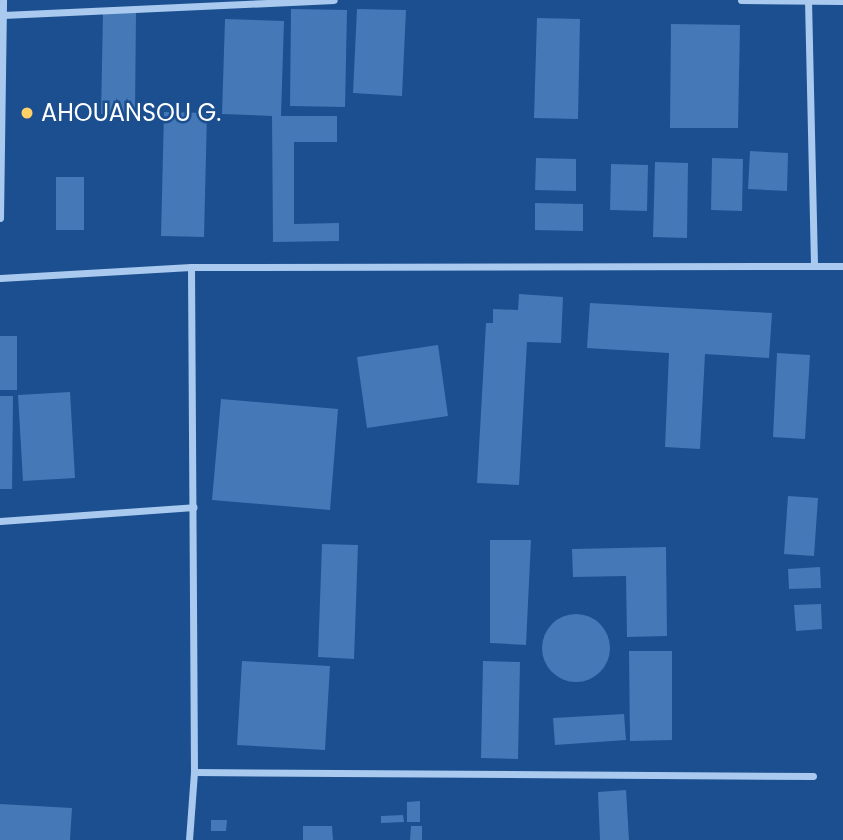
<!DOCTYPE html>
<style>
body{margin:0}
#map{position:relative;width:843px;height:840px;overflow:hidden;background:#1b4f8f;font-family:Poppins,sans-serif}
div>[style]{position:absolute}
.building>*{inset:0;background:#4478b7}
.round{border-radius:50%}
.street>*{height:7px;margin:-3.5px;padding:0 3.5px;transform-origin:3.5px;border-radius:3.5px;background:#a9c9ee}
.dots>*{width:19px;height:19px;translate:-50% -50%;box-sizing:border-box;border:4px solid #1b4f8f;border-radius:50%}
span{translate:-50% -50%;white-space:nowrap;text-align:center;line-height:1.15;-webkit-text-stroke:5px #1b4f8f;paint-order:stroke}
.poi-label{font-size:24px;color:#fff}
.left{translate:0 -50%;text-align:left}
</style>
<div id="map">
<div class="building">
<div style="clip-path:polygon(291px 9px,347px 10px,345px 107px,290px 106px)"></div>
<div style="clip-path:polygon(357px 9px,406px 10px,402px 96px,353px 93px)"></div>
<div style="clip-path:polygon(103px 13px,136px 13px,135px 114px,101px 114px)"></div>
<div style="clip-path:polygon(537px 18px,580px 19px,578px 119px,534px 118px)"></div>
<div style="clip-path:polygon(225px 19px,284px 21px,281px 116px,337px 116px,337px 142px,294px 142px,294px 224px,339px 223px,339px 241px,273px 242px,272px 116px,222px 114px)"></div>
<div style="clip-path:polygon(671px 24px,740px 25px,738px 128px,670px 128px)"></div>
<div style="clip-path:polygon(164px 112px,207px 113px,204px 237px,161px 236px)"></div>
<div style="clip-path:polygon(750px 151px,788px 153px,787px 191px,748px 189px)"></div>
<div style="clip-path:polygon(536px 158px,576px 159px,576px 191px,535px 190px)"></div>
<div style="clip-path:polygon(712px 158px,743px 159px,742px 211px,711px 210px)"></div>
<div style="clip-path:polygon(655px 162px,688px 163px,687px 238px,653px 237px)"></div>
<div style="clip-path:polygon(611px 164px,648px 165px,647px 211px,610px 210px)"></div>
<div style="clip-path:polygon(56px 177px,84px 177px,84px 230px,56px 230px)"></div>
<div style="clip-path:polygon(535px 203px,583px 204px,583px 231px,535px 230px)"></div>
<div style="clip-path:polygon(519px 294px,563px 297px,561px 343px,527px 342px,519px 485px,477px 483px,486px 323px,493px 323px,493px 309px,518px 310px)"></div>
<div style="clip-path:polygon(590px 303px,772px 313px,769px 358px,705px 354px,700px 449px,665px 447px,669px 353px,587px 348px)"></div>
<div style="clip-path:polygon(0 336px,17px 336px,17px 390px,0 390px)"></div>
<div style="clip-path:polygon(438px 345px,448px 416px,367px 428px,357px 357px)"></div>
<div style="clip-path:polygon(777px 353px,810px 355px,805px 439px,773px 437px)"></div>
<div style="clip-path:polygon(70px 392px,75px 478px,23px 481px,18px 395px)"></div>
<div style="clip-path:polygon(0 396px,13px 396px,12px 489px,0 489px)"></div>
<div style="clip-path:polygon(221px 399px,338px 409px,330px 510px,212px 500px)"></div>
<div style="clip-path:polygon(788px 496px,818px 498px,814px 556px,784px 554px)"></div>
<div style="clip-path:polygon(490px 540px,531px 540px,526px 645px,490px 643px)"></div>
<div style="clip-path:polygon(322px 544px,358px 545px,354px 659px,318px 657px)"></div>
<div style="clip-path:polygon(666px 547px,667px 636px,627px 637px,626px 576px,573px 577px,572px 549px)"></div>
<div style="clip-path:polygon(820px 567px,821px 588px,789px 589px,788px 569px)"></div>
<div style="clip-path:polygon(821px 604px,822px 629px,796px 631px,794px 605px)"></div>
<div class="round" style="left:542px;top:614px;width:68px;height:68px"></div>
<div style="clip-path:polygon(629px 651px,672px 651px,672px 740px,630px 741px)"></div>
<div style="clip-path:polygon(242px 661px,330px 666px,325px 750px,237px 745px)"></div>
<div style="clip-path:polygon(483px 661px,520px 662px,518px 759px,481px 758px)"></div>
<div style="clip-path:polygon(624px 714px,626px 740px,555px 745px,553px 718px)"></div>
<div style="clip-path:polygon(626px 790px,629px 840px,600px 840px,598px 792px)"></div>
<div style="clip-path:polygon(420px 801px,420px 822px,407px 822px,407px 802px)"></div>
<div style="clip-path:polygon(0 804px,72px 808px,70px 840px,0 840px)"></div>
<div style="clip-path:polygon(403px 815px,404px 822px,381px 823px,381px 816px)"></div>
<div style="clip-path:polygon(211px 820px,227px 820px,226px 831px,211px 831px)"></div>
<div style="clip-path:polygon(303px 826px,332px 826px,333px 840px,303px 840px)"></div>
<div style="clip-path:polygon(411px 826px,422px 826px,422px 840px,410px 840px)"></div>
</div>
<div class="street">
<div style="left:741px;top:0;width:102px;rotate:0.6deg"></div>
<div style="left:808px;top:0;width:265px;rotate:88.7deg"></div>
<div style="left:3px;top:15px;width:331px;rotate:-2.6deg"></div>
<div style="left:0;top:218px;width:218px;rotate:-89.2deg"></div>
<div style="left:0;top:278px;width:191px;rotate:-3.3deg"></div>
<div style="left:191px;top:267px;width:652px;rotate:-0.09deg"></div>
<div style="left:0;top:521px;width:194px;rotate:-4.1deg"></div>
<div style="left:194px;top:772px;width:619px;rotate:0.37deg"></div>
<div style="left:189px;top:840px;width:68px;rotate:-85.8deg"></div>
<div style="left:194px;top:772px;width:505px;rotate:-90.34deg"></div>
</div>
<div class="dots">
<div style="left:27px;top:113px;background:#ffd166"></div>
</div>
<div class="poi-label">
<span class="left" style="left:41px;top:113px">AHOUANSOU G.</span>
</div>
</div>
